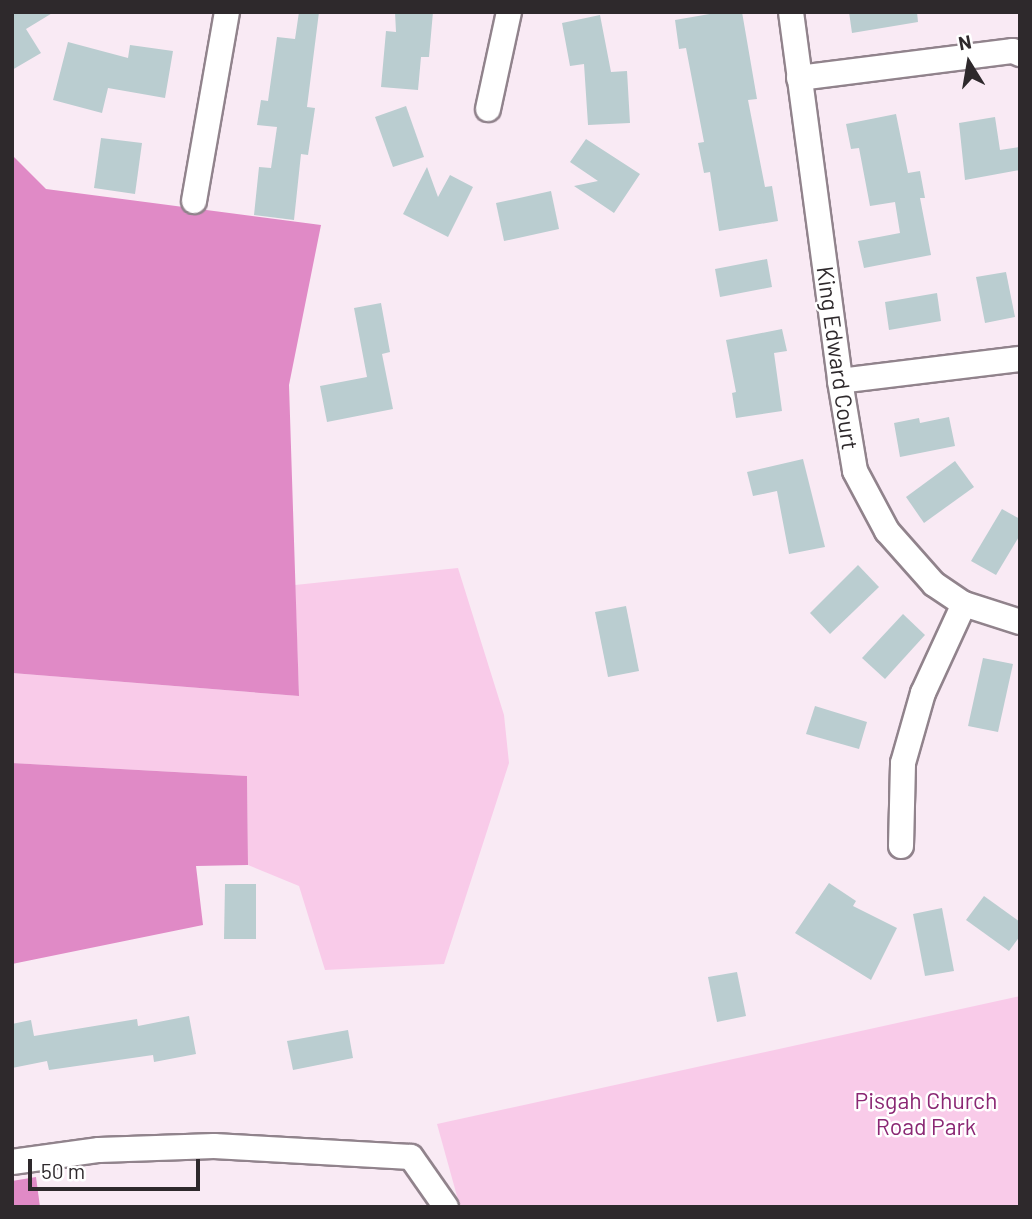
<!DOCTYPE html>
<style>
body{margin:0}
#map{position:relative;width:1032px;height:1219px;overflow:hidden;background:#f9eaf4;font-family:Barlow,sans-serif}
div>[style]{position:absolute}
.green>*{inset:0;background:#f9cbe9}
.forest>*{inset:0;background:#e08ac6}
.building>*{inset:0;background:#bacdd0}
.roads{filter:drop-shadow(2px 0 #91838c) drop-shadow(-2px 0 #91838c) drop-shadow(0 2px #91838c) drop-shadow(0 -2px #91838c)}
.minor>*{height:24px;margin:-12px;padding:0 12px;transform-origin:12px;border-radius:12px;background:#fff}
span{translate:-50% -50%;white-space:nowrap;text-align:center;line-height:1.15;-webkit-text-stroke:5px #fff;paint-order:stroke}
.street-label{font-size:23px;color:#2e292c}
.park-label{font-size:23px;color:#8a2773}
.frame{position:absolute;inset:0;border:14px solid #2e292c;pointer-events:none}
.north{position:absolute;left:934px;top:28px;width:70px;height:70px;-webkit-text-stroke:5px #fff;paint-order:stroke;rotate:349deg;font-size:19px;font-weight:700;line-height:28px;text-align:center;color:#2e292c}
.north::after{content:'';display:block;margin:auto;width:24px;height:32px;background:#2e292c;clip-path:polygon(50% 0,100% 100%,50% 72%,0 100%)}
.scale{position:absolute;left:28px;top:1159px;width:172px;height:32px;box-sizing:border-box;border:4px solid #2e292c;border-top:0;padding-left:9px;font-size:21px;line-height:24px;white-space:nowrap;color:#2e292c;-webkit-text-stroke:5px #fff;paint-order:stroke}
</style>
<div id="map">
<div class="green">
<div style="clip-path:polygon(458px 568px,504px 715px,509px 763px,444px 964px,325px 970px,299px 886px,248px 865px,247px 776px,12px 763px,12px 673px,299px 696px,295px 585px)"></div>
<div style="clip-path:polygon(1020px 996px,1020px 1207px,460px 1207px,437px 1124px)"></div>
</div>
<div class="forest">
<div style="clip-path:polygon(12px 155px,46px 189px,321px 225px,289px 385px,299px 696px,12px 673px)"></div>
<div style="clip-path:polygon(12px 763px,247px 776px,248px 865px,196px 866px,203px 925px,12px 964px)"></div>
<div style="clip-path:polygon(36px 1177px,40px 1207px,12px 1207px,12px 1181px)"></div>
</div>
<div class="building">
<div style="clip-path:polygon(12px 12px,54px 12px,26px 29px,41px 53px,12px 70px)"></div>
<div style="clip-path:polygon(299px 12px,319px 12px,307px 107px,315px 108px,308px 155px,301px 154px,294px 220px,254px 215px,259px 167px,271px 168px,277px 127px,257px 125px,261px 100px,268px 101px,277px 37px,295px 39px)"></div>
<div style="clip-path:polygon(395px 12px,433px 12px,429px 57px,421px 57px,418px 90px,381px 87px,386px 31px,396px 32px)"></div>
<div style="clip-path:polygon(721px 12px,742px 12px,757px 99px,748px 100px,765px 187px,772px 186px,778px 221px,719px 231px,710px 172px,704px 173px,698px 143px,704px 142px,686px 48px,679px 49px,675px 20px)"></div>
<div style="clip-path:polygon(849px 12px,917px 12px,918px 22px,852px 33px)"></div>
<div style="clip-path:polygon(600px 15px,611px 72px,627px 71px,630px 123px,588px 125px,584px 64px,570px 66px,562px 23px)"></div>
<div style="clip-path:polygon(68px 42px,128px 58px,130px 45px,173px 51px,165px 98px,108px 88px,102px 113px,53px 100px)"></div>
<div style="clip-path:polygon(406px 106px,424px 157px,393px 167px,375px 117px)"></div>
<div style="clip-path:polygon(896px 114px,908px 173px,920px 171px,925px 198px,920px 198px,931px 255px,864px 268px,858px 241px,900px 233px,895px 202px,870px 206px,859px 148px,851px 149px,846px 124px)"></div>
<div style="clip-path:polygon(995px 117px,1000px 150px,1020px 147px,1020px 170px,965px 180px,959px 123px)"></div>
<div style="clip-path:polygon(101px 138px,142px 143px,135px 194px,94px 188px)"></div>
<div style="clip-path:polygon(586px 139px,640px 174px,614px 213px,574px 186px,598px 181px,570px 162px)"></div>
<div style="clip-path:polygon(427px 167px,438px 197px,450px 175px,473px 187px,448px 237px,403px 214px)"></div>
<div style="clip-path:polygon(551px 191px,559px 229px,504px 241px,496px 203px)"></div>
<div style="clip-path:polygon(767px 259px,772px 287px,720px 297px,715px 269px)"></div>
<div style="clip-path:polygon(1006px 272px,1015px 317px,985px 323px,976px 277px)"></div>
<div style="clip-path:polygon(937px 293px,941px 321px,889px 330px,885px 302px)"></div>
<div style="clip-path:polygon(381px 303px,390px 352px,382px 354px,393px 409px,327px 422px,320px 386px,367px 377px,354px 308px)"></div>
<div style="clip-path:polygon(782px 329px,787px 351px,774px 353px,782px 411px,736px 418px,732px 393px,736px 392px,726px 340px)"></div>
<div style="clip-path:polygon(949px 417px,955px 446px,900px 457px,894px 423px,919px 418px,920px 423px)"></div>
<div style="clip-path:polygon(803px 459px,825px 547px,789px 554px,777px 491px,753px 496px,747px 472px)"></div>
<div style="clip-path:polygon(955px 461px,974px 487px,924px 523px,906px 497px)"></div>
<div style="clip-path:polygon(1002px 509px,1020px 519px,1020px 535px,996px 575px,971px 561px)"></div>
<div style="clip-path:polygon(858px 565px,879px 587px,830px 634px,810px 613px)"></div>
<div style="clip-path:polygon(626px 606px,639px 671px,608px 677px,595px 612px)"></div>
<div style="clip-path:polygon(903px 614px,925px 635px,885px 679px,862px 658px)"></div>
<div style="clip-path:polygon(983px 658px,1013px 664px,998px 732px,968px 726px)"></div>
<div style="clip-path:polygon(815px 706px,867px 722px,859px 749px,806px 734px)"></div>
<div style="clip-path:polygon(829px 883px,856px 901px,853px 906px,897px 928px,871px 980px,795px 933px)"></div>
<div style="clip-path:polygon(225px 884px,256px 884px,256px 939px,224px 939px)"></div>
<div style="clip-path:polygon(984px 896px,1020px 922px,1020px 936px,1009px 951px,966px 920px)"></div>
<div style="clip-path:polygon(942px 908px,954px 971px,925px 976px,913px 914px)"></div>
<div style="clip-path:polygon(737px 972px,746px 1016px,717px 1022px,708px 977px)"></div>
<div style="clip-path:polygon(189px 1016px,196px 1054px,154px 1062px,153px 1055px,49px 1070px,47px 1061px,12px 1068px,12px 1024px,31px 1020px,34px 1036px,137px 1019px,138px 1026px)"></div>
<div style="clip-path:polygon(348px 1030px,353px 1058px,293px 1070px,287px 1041px)"></div>
</div>
<div class="roads">
<div class="minor">
<div style="left:791px;top:12px;width:372px;rotate:82.4deg"></div>
<div style="left:840px;top:381px;width:91px;rotate:80.5deg"></div>
<div style="left:855px;top:471px;width:68px;rotate:61.9deg"></div>
<div style="left:887px;top:531px;width:71px;rotate:48.4deg"></div>
<div style="left:934px;top:584px;width:36px;rotate:34deg"></div>
<div style="left:964px;top:604px;width:59px;rotate:17.8deg"></div>
<div style="left:799px;top:78px;width:216px;rotate:-7.2deg"></div>
<div style="left:1013px;top:51px;width:8px;rotate:23deg"></div>
<div style="left:488px;top:109px;width:99px;rotate:-77.8deg"></div>
<div style="left:194px;top:201px;width:192px;rotate:-80.1deg"></div>
<div style="left:840px;top:381px;width:181px;rotate:-7deg"></div>
<div style="left:901px;top:846px;width:83px;rotate:-88.6deg"></div>
<div style="left:903px;top:763px;width:73px;rotate:-74.1deg"></div>
<div style="left:923px;top:693px;width:98px;rotate:-65.3deg"></div>
<div style="left:12px;top:1162px;width:88px;rotate:-7.9deg"></div>
<div style="left:99px;top:1150px;width:115px;rotate:-2deg"></div>
<div style="left:214px;top:1146px;width:197px;rotate:3.2deg"></div>
<div style="left:411px;top:1157px;width:61px;rotate:55deg"></div>
</div>
</div>
<div class="street-label">
<span style="left:838px;top:358px;rotate:82deg">King Edward Court</span>
</div>
<div class="park-label">
<span style="left:926px;top:1113px">Pisgah Church<br>Road Park</span>
</div>
<div class="frame"></div>
<div class="north">N</div>
<div class="scale">50 m</div>
</div>
